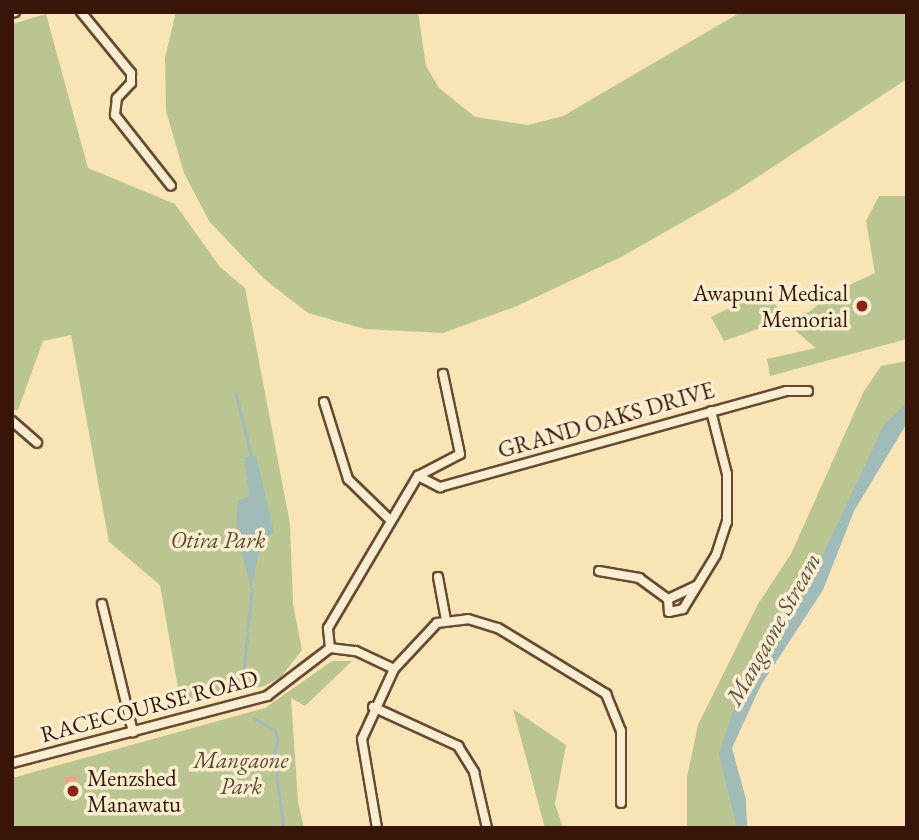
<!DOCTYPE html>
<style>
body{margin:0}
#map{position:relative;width:919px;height:840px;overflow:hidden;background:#f9e4b6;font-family:"EB Garamond",serif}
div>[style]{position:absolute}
.green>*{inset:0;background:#bac591}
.water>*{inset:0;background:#a1bcb8}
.stream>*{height:2.5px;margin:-1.25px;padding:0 1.25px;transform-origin:1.25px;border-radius:1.25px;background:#a1bcb8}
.building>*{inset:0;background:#e1a883}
.roads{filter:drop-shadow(2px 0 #684934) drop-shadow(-2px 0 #684934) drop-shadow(0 2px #684934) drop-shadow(0 -2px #684934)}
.street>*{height:8px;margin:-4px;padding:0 4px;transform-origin:4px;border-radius:4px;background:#fbedd0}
.dots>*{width:19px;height:19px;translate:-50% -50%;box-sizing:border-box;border:4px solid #fbedd0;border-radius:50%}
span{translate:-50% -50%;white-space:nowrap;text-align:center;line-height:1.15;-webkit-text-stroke:7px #fbedd0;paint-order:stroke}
.poi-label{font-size:23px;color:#381508}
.right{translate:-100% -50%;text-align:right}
.left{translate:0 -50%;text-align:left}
.street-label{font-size:23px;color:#381508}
.park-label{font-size:23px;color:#5f4a31;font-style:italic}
.water-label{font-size:24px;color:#5d4f46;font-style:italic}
.frame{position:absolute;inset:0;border:14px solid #381508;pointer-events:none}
</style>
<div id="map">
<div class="green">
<div style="clip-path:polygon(176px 12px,418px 12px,426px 66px,439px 88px,475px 117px,528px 125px,563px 116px,741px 12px,907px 12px,907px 79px,730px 195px,621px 257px,517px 306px,443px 333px,365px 329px,308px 313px,263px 278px,209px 221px,184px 173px,166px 111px,165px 58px)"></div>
<div style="clip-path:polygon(46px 14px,88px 168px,175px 204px,220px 267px,245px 288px,290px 524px,293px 604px,302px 650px,281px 677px,264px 686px,181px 705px,160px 585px,109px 542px,71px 335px,43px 341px,18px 410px,12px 410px,12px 24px)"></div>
<div style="clip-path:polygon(879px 196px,907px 196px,907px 339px,770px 376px,767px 359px,816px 348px,791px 327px,763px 327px,724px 341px,711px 317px,738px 304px,770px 298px,786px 318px,809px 312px,832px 293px,875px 273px,866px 221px)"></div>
<div style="clip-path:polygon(907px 361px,907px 420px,888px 441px,761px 677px,729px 752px,742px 828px,687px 828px,687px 777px,698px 725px,758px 604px,791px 554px,864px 391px,881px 366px)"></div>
<div style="clip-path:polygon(332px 661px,352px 661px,305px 706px,291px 698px,298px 802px,304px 828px,12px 828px,12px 778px,265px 708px)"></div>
<div style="clip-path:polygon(513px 709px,566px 745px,555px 804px,563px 828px,545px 828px)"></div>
</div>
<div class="water">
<div style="clip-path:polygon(907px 402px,907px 423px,854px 511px,823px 590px,761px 685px,732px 748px,746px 799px,747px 828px,737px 828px,719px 754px,743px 681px,764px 662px,776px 636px,798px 607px,884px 425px)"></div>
<div style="clip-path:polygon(256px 456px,274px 532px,262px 539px,251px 590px,236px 528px,238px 500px,249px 497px,244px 457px)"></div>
</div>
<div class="stream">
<div style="left:236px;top:393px;width:67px;rotate:76.2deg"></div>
<div style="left:243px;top:674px;width:85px;rotate:-84deg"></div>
<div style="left:254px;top:718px;width:24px;rotate:30deg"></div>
<div style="left:275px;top:730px;width:9px;rotate:72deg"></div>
<div style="left:278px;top:739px;width:17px;rotate:103deg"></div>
<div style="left:274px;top:756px;width:73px;rotate:82.1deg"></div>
</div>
<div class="building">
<div style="clip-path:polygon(76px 775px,81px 797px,69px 799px,64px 778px)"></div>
</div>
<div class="roads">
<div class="street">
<div style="left:81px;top:12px;width:79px;rotate:50.7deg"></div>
<div style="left:131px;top:73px;width:10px;rotate:90deg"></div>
<div style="left:131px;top:83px;width:21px;rotate:133deg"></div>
<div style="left:117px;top:98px;width:17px;rotate:97deg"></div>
<div style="left:115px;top:115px;width:90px;rotate:51.7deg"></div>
<div style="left:12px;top:13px;width:3px;rotate:-18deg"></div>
<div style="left:324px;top:402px;width:81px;rotate:72.7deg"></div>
<div style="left:348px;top:479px;width:59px;rotate:44.3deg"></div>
<div style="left:12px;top:421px;width:33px;rotate:41deg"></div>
<div style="left:418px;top:476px;width:25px;rotate:27deg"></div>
<div style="left:440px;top:487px;width:359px;rotate:-15.5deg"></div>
<div style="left:786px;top:391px;width:22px"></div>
<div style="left:599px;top:571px;width:41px;rotate:9.9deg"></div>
<div style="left:639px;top:578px;width:36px;rotate:36deg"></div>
<div style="left:438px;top:577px;width:44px;rotate:79.5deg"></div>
<div style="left:696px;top:586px;width:31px;rotate:155deg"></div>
<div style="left:668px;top:599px;width:13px;rotate:86deg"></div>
<div style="left:669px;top:612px;width:14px;rotate:-12deg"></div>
<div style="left:683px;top:609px;width:63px;rotate:-58.6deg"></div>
<div style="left:716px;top:555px;width:35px;rotate:-72deg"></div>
<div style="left:727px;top:522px;width:48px;rotate:-90deg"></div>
<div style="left:727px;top:474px;width:65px;rotate:-104.3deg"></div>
<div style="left:102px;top:604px;width:132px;rotate:76.4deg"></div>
<div style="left:330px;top:648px;width:26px;rotate:7deg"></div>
<div style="left:356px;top:651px;width:42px;rotate:25.3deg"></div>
<div style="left:394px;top:669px;width:63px;rotate:-46.9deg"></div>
<div style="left:437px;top:623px;width:31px;rotate:-7deg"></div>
<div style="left:468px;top:619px;width:31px;rotate:17deg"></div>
<div style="left:498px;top:628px;width:127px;rotate:31.4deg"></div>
<div style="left:606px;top:694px;width:40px;rotate:68deg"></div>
<div style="left:621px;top:731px;width:72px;rotate:90deg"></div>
<div style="left:373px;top:707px;width:94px;rotate:24.6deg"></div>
<div style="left:458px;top:746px;width:31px;rotate:58deg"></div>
<div style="left:474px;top:772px;width:57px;rotate:76.9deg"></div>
<div style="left:12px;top:763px;width:264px;rotate:-14.7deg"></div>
<div style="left:267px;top:696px;width:79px;rotate:-37.3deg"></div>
<div style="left:330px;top:648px;width:20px;rotate:-96deg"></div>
<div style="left:328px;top:628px;width:177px;rotate:-59.4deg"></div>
<div style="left:418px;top:476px;width:47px;rotate:-27.6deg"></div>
<div style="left:460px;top:454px;width:82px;rotate:-102deg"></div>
<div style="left:377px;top:828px;width:90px;rotate:-99.6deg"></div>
<div style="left:362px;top:739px;width:77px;rotate:-65.4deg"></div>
</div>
</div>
<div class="dots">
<div style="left:862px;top:306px;background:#8f2418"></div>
<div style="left:73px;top:791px;background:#8f2418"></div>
</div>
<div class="poi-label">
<span class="right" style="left:848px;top:306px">Awapuni Medical<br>Memorial</span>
<span class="left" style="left:87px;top:791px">Menzshed<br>Manawatu</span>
</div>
<div class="street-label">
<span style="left:606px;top:420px;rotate:-16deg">GRAND OAKS DRIVE</span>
<span style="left:149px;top:706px;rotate:-15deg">RACECOURSE ROAD</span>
</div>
<div class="park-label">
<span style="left:218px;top:540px">Otira Park</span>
<span style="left:241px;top:773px">Mangaone<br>Park</span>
</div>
<div class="water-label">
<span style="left:773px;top:629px;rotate:-61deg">Mangaone Stream</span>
</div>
<div class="frame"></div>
</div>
